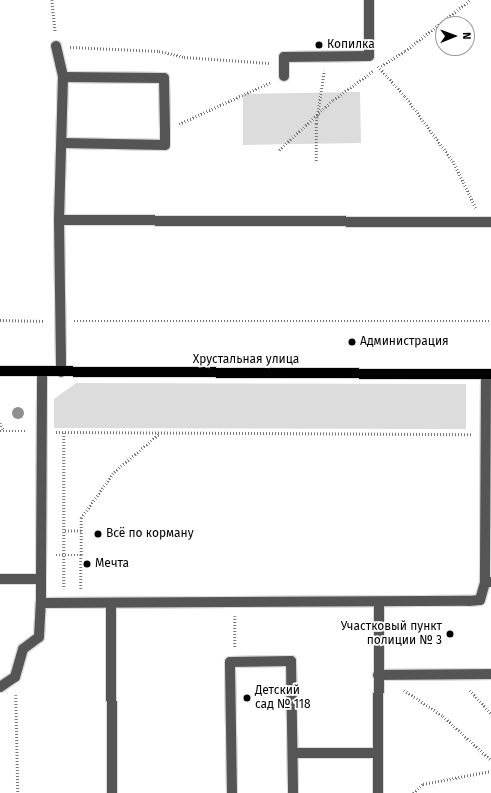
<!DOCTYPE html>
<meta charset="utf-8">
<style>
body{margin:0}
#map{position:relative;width:491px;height:793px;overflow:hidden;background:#fff;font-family:"Fira Sans",sans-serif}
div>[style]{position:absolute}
.green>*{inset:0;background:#dcdcdc}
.path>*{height:2.5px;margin-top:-1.25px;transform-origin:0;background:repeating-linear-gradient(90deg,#777 0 1px,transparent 0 3px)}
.roads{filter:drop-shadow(1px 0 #dbdbdb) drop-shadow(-1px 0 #dbdbdb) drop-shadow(0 1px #dbdbdb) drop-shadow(0 -1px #dbdbdb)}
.minor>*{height:10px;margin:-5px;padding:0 5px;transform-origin:5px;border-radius:5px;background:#555}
.major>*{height:10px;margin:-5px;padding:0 5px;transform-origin:5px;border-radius:5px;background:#000}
.trees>*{width:12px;height:12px;margin:-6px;border-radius:50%;background:#8f8f8f}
.dots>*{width:11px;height:11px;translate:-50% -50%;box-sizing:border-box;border:2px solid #fff;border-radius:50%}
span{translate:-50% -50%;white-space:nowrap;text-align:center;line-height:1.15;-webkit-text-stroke:3.5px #fff;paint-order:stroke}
.poi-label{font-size:12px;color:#000}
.left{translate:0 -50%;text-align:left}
.right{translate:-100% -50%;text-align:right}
.street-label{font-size:12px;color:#000}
.north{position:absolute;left:435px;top:16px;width:40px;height:40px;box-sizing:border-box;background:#fff;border:1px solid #999;border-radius:50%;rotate:89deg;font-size:11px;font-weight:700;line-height:16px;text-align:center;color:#000}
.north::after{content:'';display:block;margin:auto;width:14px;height:18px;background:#000;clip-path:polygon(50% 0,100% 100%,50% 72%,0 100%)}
</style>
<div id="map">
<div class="green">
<div style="clip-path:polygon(360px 92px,361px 143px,243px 145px,243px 94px)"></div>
<div style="clip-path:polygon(76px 383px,466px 384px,466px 429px,54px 428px,54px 399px)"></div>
</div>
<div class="path">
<div style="left:52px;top:0;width:31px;rotate:84deg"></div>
<div style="left:70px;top:47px;width:89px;rotate:2.6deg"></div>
<div style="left:159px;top:51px;width:26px;rotate:13deg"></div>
<div style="left:184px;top:57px;width:86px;rotate:4deg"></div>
<div style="left:378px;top:66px;width:40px;rotate:48deg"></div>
<div style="left:405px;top:96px;width:81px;rotate:53.6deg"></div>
<div style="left:453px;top:161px;width:52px;rotate:63.9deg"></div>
<div style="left:381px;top:66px;width:28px;rotate:-32deg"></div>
<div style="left:405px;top:51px;width:83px;rotate:-38.1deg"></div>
<div style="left:179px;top:124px;width:101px;rotate:-24.5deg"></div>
<div style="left:279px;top:150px;width:74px;rotate:-42.8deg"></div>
<div style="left:333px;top:100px;width:49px;rotate:-35.9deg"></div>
<div style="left:316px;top:161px;width:37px;rotate:-90deg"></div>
<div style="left:316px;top:124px;width:54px;rotate:-81.4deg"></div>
<div style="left:0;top:320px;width:45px;rotate:1.3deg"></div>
<div style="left:74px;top:321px;width:417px"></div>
<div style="left:0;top:423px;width:9px;rotate:63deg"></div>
<div style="left:0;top:431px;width:27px"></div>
<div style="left:56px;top:432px;width:415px;rotate:0.3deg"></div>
<div style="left:64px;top:433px;width:156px;rotate:90deg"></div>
<div style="left:81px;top:531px;width:13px;rotate:-90deg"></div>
<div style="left:81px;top:518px;width:57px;rotate:-54.3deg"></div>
<div style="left:114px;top:472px;width:60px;rotate:-40.3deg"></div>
<div style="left:56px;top:555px;width:25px"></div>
<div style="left:81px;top:555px;width:24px;rotate:-90deg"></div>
<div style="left:81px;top:531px;width:17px;rotate:180deg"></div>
<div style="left:81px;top:555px;width:34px;rotate:90deg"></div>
<div style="left:235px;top:616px;width:31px;rotate:90deg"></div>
<div style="left:404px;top:690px;width:47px;rotate:33.7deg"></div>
<div style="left:443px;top:716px;width:65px;rotate:42.5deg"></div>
<div style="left:470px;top:690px;width:31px;rotate:48deg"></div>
<div style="left:16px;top:695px;width:98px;rotate:88.8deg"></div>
<div style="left:413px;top:793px;width:13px;rotate:-42deg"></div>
<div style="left:423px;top:784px;width:69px;rotate:-10.8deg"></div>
</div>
<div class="roads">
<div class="minor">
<div style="left:56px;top:46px;width:32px;rotate:77deg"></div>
<div style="left:63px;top:77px;width:143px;rotate:91.6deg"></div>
<div style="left:59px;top:220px;width:152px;rotate:89.2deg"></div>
<div style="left:284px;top:76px;width:19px;rotate:-90deg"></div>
<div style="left:284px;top:57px;width:85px;rotate:-0.7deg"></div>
<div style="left:369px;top:56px;width:56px;rotate:-90deg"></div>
<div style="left:63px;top:77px;width:101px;rotate:0.6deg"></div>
<div style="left:164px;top:78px;width:53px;rotate:88.9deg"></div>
<div style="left:165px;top:131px;width:14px;rotate:90deg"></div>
<div style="left:165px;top:145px;width:102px;rotate:-178.9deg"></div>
<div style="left:59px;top:220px;width:432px;rotate:0.3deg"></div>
<div style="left:486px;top:374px;width:208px;rotate:90.3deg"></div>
<div style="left:485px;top:582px;width:6px"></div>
<div style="left:0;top:579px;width:41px"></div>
<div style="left:41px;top:579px;width:207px;rotate:-89.7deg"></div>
<div style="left:41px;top:579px;width:24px;rotate:90deg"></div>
<div style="left:41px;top:603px;width:428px;rotate:-0.3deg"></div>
<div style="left:469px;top:601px;width:11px;rotate:-5deg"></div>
<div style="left:480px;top:600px;width:19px;rotate:-74deg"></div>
<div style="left:111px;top:603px;width:190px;rotate:89.7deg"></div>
<div style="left:378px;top:675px;width:113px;rotate:-0.5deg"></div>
<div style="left:0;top:687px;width:18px;rotate:-34deg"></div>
<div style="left:15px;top:677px;width:29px;rotate:-74deg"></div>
<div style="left:23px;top:649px;width:20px;rotate:-37deg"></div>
<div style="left:39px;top:637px;width:34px;rotate:-87deg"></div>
<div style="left:293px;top:753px;width:85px"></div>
<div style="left:232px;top:793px;width:131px;rotate:-90.9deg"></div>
<div style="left:230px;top:662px;width:61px;rotate:-0.9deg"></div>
<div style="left:291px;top:661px;width:132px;rotate:89.1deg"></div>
<div style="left:378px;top:793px;width:190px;rotate:-89.7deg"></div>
</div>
<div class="major">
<div style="left:0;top:371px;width:491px;rotate:0.4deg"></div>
</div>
</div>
<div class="trees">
<div style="left:18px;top:413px"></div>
</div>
<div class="dots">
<div style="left:319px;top:45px;background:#000"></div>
<div style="left:352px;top:342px;background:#000"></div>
<div style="left:98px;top:534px;background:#000"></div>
<div style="left:87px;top:564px;background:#000"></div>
<div style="left:450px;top:634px;background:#000"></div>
<div style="left:247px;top:698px;background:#000"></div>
</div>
<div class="poi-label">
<span class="left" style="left:327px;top:45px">Копилка</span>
<span class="left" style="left:360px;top:342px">Администрация</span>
<span class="left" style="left:106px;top:534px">Всё по корману</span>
<span class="left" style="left:95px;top:564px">Мечта</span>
<span class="right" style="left:442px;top:634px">Участковый пункт<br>полиции № 3</span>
<span class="left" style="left:255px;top:698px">Детский<br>сад № 118</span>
</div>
<div class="street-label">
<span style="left:246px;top:360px">Хрустальная улица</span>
</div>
<div class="north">N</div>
</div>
